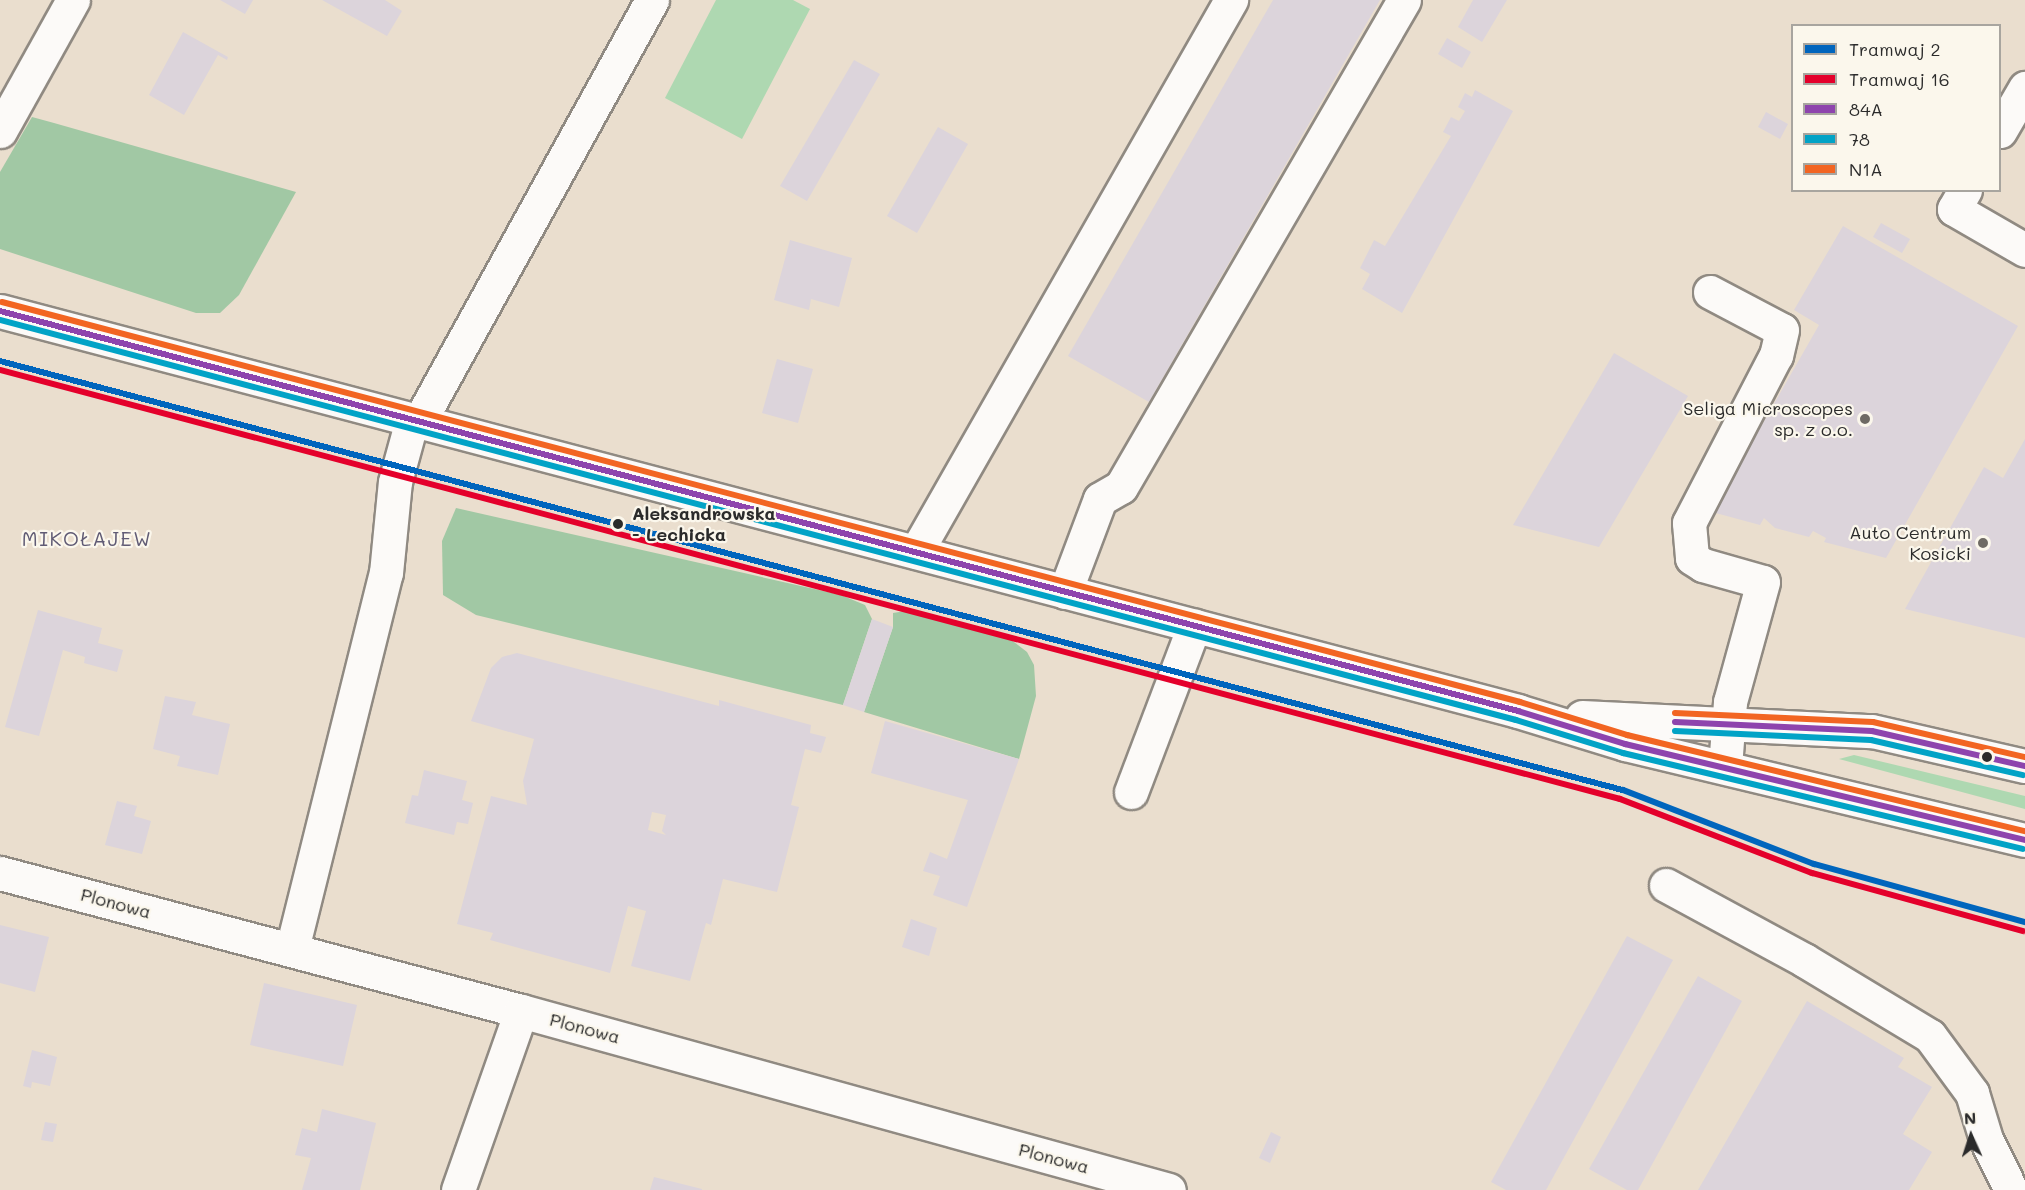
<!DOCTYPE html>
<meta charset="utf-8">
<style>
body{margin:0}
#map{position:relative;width:2025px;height:1190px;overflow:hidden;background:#eadece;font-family:Mali,sans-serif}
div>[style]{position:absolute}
.green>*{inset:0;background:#aed8b1}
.forest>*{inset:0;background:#a1c8a4}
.building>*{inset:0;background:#dcd4db}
.roads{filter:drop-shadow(2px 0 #908a82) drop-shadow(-2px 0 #908a82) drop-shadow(0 2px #908a82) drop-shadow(0 -2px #908a82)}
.minor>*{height:33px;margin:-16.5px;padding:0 16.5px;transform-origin:16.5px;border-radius:16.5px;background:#fcfaf8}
.major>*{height:33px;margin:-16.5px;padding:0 16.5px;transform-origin:16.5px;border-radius:16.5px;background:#fcfaf8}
.bus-1>*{height:6px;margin:-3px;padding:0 3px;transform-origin:3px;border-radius:3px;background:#8e44ad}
.bus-2>*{height:6px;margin:-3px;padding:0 3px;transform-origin:3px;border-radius:3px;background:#02a3c6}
.bus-3>*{height:6px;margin:-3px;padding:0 3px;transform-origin:3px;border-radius:3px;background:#f26522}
.tram-1>*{height:6px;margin:-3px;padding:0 3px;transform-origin:3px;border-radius:3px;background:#0065bd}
.tram-2>*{height:6px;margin:-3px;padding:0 3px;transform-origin:3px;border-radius:3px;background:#e4002b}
.dots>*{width:16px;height:16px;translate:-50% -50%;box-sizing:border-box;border:3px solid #fbf7ec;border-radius:50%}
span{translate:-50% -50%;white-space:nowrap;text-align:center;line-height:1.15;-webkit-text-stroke:4.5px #fbf7ec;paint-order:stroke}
.poi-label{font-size:18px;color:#2b2b2b}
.right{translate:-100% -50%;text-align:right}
.stop-label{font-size:18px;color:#2b2b2b;font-weight:700}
.left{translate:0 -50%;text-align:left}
.street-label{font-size:18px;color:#2b2b2b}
.neighbourhood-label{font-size:20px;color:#605b74;letter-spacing:1.5px}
.legend{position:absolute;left:1791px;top:24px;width:210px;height:168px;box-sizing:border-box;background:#fbf7ec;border:2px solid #a8a59f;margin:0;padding:8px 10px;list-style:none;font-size:18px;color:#2b2b2b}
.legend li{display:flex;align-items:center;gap:12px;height:30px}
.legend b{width:30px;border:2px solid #a8a59f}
.north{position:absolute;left:1941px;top:1106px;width:60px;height:60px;-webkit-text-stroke:4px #fbf7ec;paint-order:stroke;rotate:357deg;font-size:16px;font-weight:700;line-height:24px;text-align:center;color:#2b2b2b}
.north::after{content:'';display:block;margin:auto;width:21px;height:27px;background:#2b2b2b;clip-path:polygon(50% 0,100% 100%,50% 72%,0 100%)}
</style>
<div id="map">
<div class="green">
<div style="clip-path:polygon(716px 0,793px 0,810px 9px,742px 139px,665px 98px)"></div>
<div style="clip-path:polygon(1854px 755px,2025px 796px,2025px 809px,1839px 759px)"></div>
</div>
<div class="forest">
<div style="clip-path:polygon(32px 117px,54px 123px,296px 192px,239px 295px,220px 313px,196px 313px,0 249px,0 172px)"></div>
<div style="clip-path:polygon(456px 508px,841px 595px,865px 605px,872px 619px,843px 705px,476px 615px,443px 595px,442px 541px)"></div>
<div style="clip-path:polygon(911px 610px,1010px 639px,1027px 652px,1034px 665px,1036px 696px,1019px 759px,864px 712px,893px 627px,893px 613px)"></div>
</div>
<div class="building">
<div style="clip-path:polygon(220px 0,253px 0,245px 14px)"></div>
<div style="clip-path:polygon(322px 0,385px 0,402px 11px,387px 36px)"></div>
<div style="clip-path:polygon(1273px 0,1380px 0,1149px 402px,1068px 356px)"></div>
<div style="clip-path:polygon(1473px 0,1507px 0,1482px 42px,1458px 27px)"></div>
<div style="clip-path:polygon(183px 32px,228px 57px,227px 60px,218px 55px,184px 115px,149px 95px)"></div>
<div style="clip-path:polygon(1447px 38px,1471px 52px,1462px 68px,1438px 54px)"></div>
<div style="clip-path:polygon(854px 60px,880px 74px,807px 201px,780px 186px)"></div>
<div style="clip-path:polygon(1475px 90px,1513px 111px,1402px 313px,1362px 289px,1370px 274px,1360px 268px,1374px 240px,1385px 246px,1451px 136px,1443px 132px,1451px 117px,1459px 121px,1465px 111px,1458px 107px,1465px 93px,1472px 97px)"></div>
<div style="clip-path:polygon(1766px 112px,1788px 124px,1780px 139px,1758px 127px)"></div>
<div style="clip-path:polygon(938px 127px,968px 144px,917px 233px,887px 216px)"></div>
<div style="clip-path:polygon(1881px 223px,1910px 239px,1902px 253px,1873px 237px)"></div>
<div style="clip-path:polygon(1843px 226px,2018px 326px,1886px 558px,1824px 542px,1826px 538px,1813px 531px,1809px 537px,1775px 528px,1764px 518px,1760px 525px,1712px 512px,1819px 325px,1794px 310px)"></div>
<div style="clip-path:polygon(790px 240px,852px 258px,839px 307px,811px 299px,809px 310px,774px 300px)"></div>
<div style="clip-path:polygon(1614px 353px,1688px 396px,1599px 547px,1513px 525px)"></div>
<div style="clip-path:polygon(777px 359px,813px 369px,798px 423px,762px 413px)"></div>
<div style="clip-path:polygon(2025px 439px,2025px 638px,1905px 609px,1984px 467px,2003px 478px)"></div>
<div style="clip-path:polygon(38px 610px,102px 628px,98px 643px,123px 650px,117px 672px,84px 663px,85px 657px,63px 650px,39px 736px,5px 727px)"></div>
<div style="clip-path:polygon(872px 619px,893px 627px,864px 712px,843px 705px)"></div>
<div style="clip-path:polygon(evenodd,517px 653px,719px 706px,719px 700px,811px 725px,810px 733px,826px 737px,821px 753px,805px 749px,791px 805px,799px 807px,777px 892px,723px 879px,711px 925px,706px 923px,690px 981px,631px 966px,646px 911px,628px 906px,610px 973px,490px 940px,493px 933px,457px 924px,491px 796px,527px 805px,523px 781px,534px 739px,471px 721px,491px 668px,502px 657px,517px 653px,652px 812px,666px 815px,662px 831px,666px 835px,648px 830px,652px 812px)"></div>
<div style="clip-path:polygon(165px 696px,196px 702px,192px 715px,230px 724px,218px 775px,177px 766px,180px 756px,153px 749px)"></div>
<div style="clip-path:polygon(885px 721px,1019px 759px,967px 907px,933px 895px,940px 876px,923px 871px,930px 852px,947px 859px,968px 800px,871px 773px)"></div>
<div style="clip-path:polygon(424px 770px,467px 781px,462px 800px,473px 803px,468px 824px,457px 822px,454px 835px,405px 823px,412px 795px,418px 796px)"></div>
<div style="clip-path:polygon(117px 801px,137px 806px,134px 816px,151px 821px,142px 854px,105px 845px)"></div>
<div style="clip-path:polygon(911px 919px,937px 928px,929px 956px,902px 947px)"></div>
<div style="clip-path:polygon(0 925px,49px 937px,35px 992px,0 983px)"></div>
<div style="clip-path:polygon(1627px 936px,1673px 960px,1546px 1190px,1506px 1190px,1491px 1182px)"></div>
<div style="clip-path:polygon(1698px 976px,1742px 1001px,1638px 1190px,1627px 1190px,1589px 1169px)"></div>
<div style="clip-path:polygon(264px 983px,357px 1005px,343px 1066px,250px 1045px)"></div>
<div style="clip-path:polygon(1807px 1001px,1904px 1058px,1898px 1067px,1932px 1087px,1903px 1134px,1932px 1152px,1909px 1190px,1698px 1190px)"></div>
<div style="clip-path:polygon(32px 1050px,57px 1057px,50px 1086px,32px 1082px,31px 1088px,23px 1086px)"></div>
<div style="clip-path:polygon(322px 1109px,376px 1123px,360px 1190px,302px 1190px,311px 1158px,295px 1155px,302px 1128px,317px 1132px)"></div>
<div style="clip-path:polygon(45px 1122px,57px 1124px,53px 1142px,41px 1140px)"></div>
<div style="clip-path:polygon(1271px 1132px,1281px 1137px,1270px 1163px,1259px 1158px)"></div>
<div style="clip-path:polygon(654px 1177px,702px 1189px,702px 1190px,650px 1190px)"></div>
</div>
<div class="roads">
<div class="minor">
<div style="left:0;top:131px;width:150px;rotate:-60.9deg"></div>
<div style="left:2000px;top:131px;width:50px;rotate:-59.8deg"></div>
<div style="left:1965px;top:190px;width:22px;rotate:120deg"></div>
<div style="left:1954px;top:209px;width:82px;rotate:30deg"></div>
<div style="left:1710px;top:292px;width:81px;rotate:27.8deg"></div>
<div style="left:1782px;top:330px;width:26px;rotate:103deg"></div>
<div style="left:1776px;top:355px;width:189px;rotate:117.4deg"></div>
<div style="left:1689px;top:523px;width:35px;rotate:85deg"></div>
<div style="left:1692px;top:558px;width:13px;rotate:32deg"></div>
<div style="left:1703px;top:565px;width:62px;rotate:15.8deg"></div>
<div style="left:1763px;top:582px;width:124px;rotate:105.4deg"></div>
<div style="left:1730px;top:702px;width:65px;rotate:94.4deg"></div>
<div style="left:419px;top:422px;width:482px;rotate:-61.1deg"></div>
<div style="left:916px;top:552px;width:636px;rotate:-60.29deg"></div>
<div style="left:1065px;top:592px;width:99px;rotate:-69.4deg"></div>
<div style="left:1100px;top:499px;width:24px;rotate:-30deg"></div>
<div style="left:1121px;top:487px;width:563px;rotate:-59.84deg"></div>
<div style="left:1131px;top:792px;width:178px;rotate:-69.2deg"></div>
<div style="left:0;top:873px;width:539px;rotate:14.84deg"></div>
<div style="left:521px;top:1011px;width:672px;rotate:15.44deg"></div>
<div style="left:1666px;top:885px;width:157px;rotate:28.5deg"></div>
<div style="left:1804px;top:960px;width:147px;rotate:31.1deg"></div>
<div style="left:1930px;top:1036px;width:71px;rotate:53.6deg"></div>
<div style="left:1972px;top:1093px;width:48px;rotate:73.1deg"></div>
<div style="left:1986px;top:1139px;width:57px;rotate:63.9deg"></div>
<div style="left:292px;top:949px;width:388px;rotate:-76deg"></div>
<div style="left:386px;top:573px;width:91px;rotate:-84.4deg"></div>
<div style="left:395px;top:482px;width:64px;rotate:-74.7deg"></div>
<div style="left:458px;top:1190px;width:190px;rotate:-70.6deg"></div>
</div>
<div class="major">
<div style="left:0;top:311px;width:1570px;rotate:14.76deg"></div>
<div style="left:1518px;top:711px;width:112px;rotate:17.1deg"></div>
<div style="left:1625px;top:744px;width:411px;rotate:13.5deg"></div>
<div style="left:1582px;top:717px;width:290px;rotate:2.8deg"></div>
<div style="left:1872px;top:731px;width:157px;rotate:12.9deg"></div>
</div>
</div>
<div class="bus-1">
<div style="left:0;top:311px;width:1570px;rotate:14.76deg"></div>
<div style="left:1518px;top:711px;width:112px;rotate:17.1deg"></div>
<div style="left:1625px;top:744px;width:411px;rotate:13.5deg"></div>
<div style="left:1675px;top:722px;width:197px;rotate:2.6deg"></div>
<div style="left:1872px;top:731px;width:157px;rotate:12.9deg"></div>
</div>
<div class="bus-2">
<div style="left:0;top:320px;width:1568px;rotate:14.78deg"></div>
<div style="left:1516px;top:720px;width:112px;rotate:17.1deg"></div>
<div style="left:1623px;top:753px;width:411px;rotate:13.5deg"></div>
<div style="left:1675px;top:731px;width:196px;rotate:2.6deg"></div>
<div style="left:1871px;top:740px;width:156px;rotate:13deg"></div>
</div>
<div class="bus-3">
<div style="left:2px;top:302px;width:1570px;rotate:14.76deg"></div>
<div style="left:1520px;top:702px;width:112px;rotate:17.1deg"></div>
<div style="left:1627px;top:735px;width:409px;rotate:13.6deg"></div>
<div style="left:1675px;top:713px;width:198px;rotate:2.6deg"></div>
<div style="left:1873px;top:722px;width:156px;rotate:13deg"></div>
</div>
<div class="tram-1">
<div style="left:0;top:361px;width:1679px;rotate:14.81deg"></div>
<div style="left:1623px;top:790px;width:205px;rotate:21.2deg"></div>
<div style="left:1814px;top:864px;width:219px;rotate:15.4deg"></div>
</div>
<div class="tram-2">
<div style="left:0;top:370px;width:1676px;rotate:14.83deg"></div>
<div style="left:1620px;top:799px;width:206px;rotate:21.1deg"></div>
<div style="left:1812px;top:873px;width:219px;rotate:15.4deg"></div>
</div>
<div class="dots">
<div style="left:1865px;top:419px;background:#6e6a64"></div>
<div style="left:618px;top:524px;background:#2b2b2b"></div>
<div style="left:1983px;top:543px;background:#6e6a64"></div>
<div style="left:1987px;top:757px;background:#2b2b2b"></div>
</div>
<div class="poi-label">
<span class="right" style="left:1853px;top:419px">Seliga Microscopes<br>sp. z o.o.</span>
<span class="right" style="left:1971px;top:543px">Auto Centrum<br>Kosicki</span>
</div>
<div class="stop-label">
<span class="left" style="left:632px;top:524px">Aleksandrowska<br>- Lechicka</span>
</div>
<div class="street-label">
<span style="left:116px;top:903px;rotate:15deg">Plonowa</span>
<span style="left:585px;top:1028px;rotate:15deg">Plonowa</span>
<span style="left:1054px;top:1158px;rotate:15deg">Plonowa</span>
</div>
<div class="neighbourhood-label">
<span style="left:87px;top:538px">MIKOŁAJEW</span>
</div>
<ul class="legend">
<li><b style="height:8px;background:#0065bd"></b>Tramwaj 2</li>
<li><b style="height:8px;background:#e4002b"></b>Tramwaj 16</li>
<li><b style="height:8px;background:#8e44ad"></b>84A</li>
<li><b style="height:8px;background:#02a3c6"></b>78</li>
<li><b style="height:8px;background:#f26522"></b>N1A</li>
</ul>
<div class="north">N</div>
</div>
